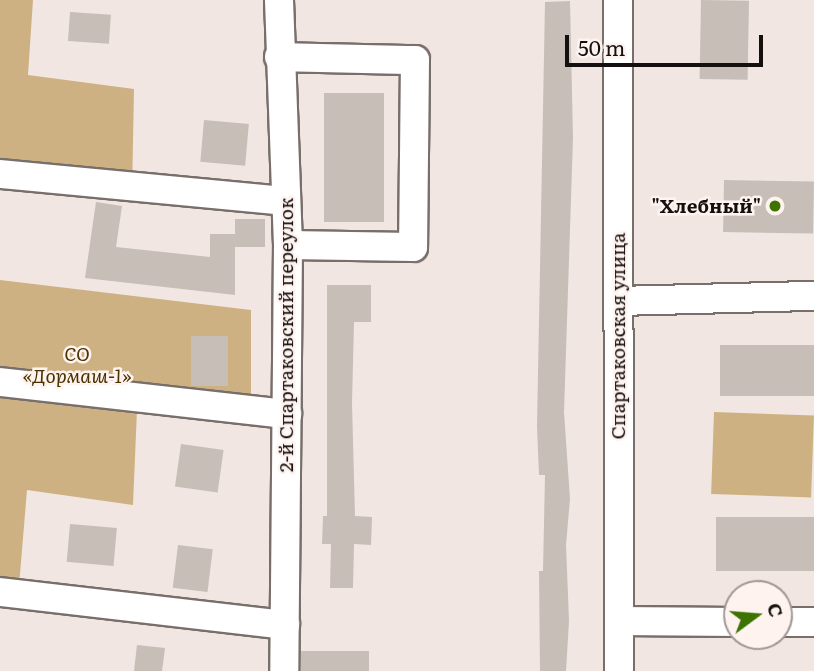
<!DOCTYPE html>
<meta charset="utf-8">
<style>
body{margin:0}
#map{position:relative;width:814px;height:671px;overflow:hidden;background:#f1e6e2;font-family:Literata,serif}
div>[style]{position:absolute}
.green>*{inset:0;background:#ceb183;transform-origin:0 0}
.building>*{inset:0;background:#c7beb8;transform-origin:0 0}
.roads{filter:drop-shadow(2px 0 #786f6b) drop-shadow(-2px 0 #786f6b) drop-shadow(0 2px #786f6b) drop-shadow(0 -2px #786f6b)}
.minor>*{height:28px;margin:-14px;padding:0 14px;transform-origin:14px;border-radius:14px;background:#fff}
.dots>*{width:19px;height:19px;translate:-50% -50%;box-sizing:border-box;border:4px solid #fef3ef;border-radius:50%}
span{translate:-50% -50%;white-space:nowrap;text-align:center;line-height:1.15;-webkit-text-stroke:5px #fef3ef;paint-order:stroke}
.poi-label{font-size:19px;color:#14100f;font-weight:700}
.right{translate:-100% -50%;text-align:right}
.street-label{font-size:19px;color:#14100f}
.park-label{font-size:19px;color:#4a3200;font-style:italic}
.north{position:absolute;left:723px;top:580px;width:70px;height:70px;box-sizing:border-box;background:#fef3ef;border:2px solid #a09895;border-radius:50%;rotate:74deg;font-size:19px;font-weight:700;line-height:28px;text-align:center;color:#14100f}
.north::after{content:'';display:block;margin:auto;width:24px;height:32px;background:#3d7300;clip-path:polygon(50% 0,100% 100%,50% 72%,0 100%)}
.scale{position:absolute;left:565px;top:35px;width:198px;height:32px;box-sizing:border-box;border:4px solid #14100f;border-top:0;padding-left:9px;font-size:21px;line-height:24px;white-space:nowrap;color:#14100f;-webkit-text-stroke:5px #fef3ef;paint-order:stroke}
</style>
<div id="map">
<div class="green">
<i style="clip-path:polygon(0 0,33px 0,28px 75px,134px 89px,132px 195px,0 179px)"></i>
<i style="clip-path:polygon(0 280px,251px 310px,251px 422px,137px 410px,133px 505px,27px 490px,19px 586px,0 584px)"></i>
<i style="left:714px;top:412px;width:100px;height:82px;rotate:2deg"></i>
</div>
<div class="building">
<i style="left:701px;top:0;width:48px;height:79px;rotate:1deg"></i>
<i style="clip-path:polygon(570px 1px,573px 138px,564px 412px,570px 499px,566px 545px,569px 621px,566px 671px,540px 671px,539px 571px,543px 571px,545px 475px,539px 475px,537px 427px,545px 2px)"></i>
<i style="left:70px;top:12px;width:41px;height:29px;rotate:4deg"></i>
<i style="left:324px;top:93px;width:60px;height:129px"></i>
<i style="left:204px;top:120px;width:45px;height:42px;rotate:5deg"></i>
<i style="left:724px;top:180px;width:90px;height:52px;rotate:1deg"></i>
<i style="clip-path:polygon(96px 202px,122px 206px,116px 247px,210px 257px,210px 234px,235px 234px,235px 295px,85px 278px)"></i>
<i style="left:235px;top:219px;width:30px;height:28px"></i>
<i style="clip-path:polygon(327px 285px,371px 285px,371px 322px,354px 322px,352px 403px,355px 516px,372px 517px,371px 545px,354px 544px,353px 588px,330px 588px,331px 544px,322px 544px,323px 516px,327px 516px)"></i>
<i style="left:191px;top:336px;width:37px;height:50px"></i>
<i style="left:720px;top:345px;width:94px;height:51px"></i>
<i style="left:181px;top:444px;width:43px;height:43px;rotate:8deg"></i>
<i style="left:716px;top:517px;width:98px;height:54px"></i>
<i style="left:70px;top:524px;width:47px;height:38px;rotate:5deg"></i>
<i style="left:178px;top:545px;width:35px;height:43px;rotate:7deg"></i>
<i style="clip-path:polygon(137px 645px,165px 648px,162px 671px,134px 671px)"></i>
<i style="left:369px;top:651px;width:20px;height:68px;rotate:90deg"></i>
</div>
<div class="roads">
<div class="minor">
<i style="left:279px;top:0;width:245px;rotate:87.9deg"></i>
<i style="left:288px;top:245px;width:426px;rotate:90.5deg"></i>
<i style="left:618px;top:0;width:671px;rotate:89.91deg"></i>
<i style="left:279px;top:57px;width:136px;rotate:1.3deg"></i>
<i style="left:415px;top:60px;width:187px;rotate:90.6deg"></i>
<i style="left:413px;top:247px;width:125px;rotate:-179.1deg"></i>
<i style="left:0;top:174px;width:287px;rotate:5.4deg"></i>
<i style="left:618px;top:301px;width:196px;rotate:-1.5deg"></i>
<i style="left:0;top:382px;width:289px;rotate:6.4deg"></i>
<i style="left:0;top:592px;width:287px;rotate:6.6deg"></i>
<i style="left:619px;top:621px;width:118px;rotate:0.5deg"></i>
<i style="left:779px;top:622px;width:35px"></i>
</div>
</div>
<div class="dots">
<i style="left:775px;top:206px;background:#3d7300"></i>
</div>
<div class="poi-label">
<span class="right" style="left:761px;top:206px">"Хлебный"</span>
</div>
<div class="street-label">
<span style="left:286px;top:335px;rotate:-90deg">2-й Спартаковский переулок</span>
<span style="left:618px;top:336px;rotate:-90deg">Спартаковская улица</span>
</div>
<div class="park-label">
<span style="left:77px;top:365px">СО<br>«Дормаш-1»</span>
</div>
<div class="north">С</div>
<div class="scale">50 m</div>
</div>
